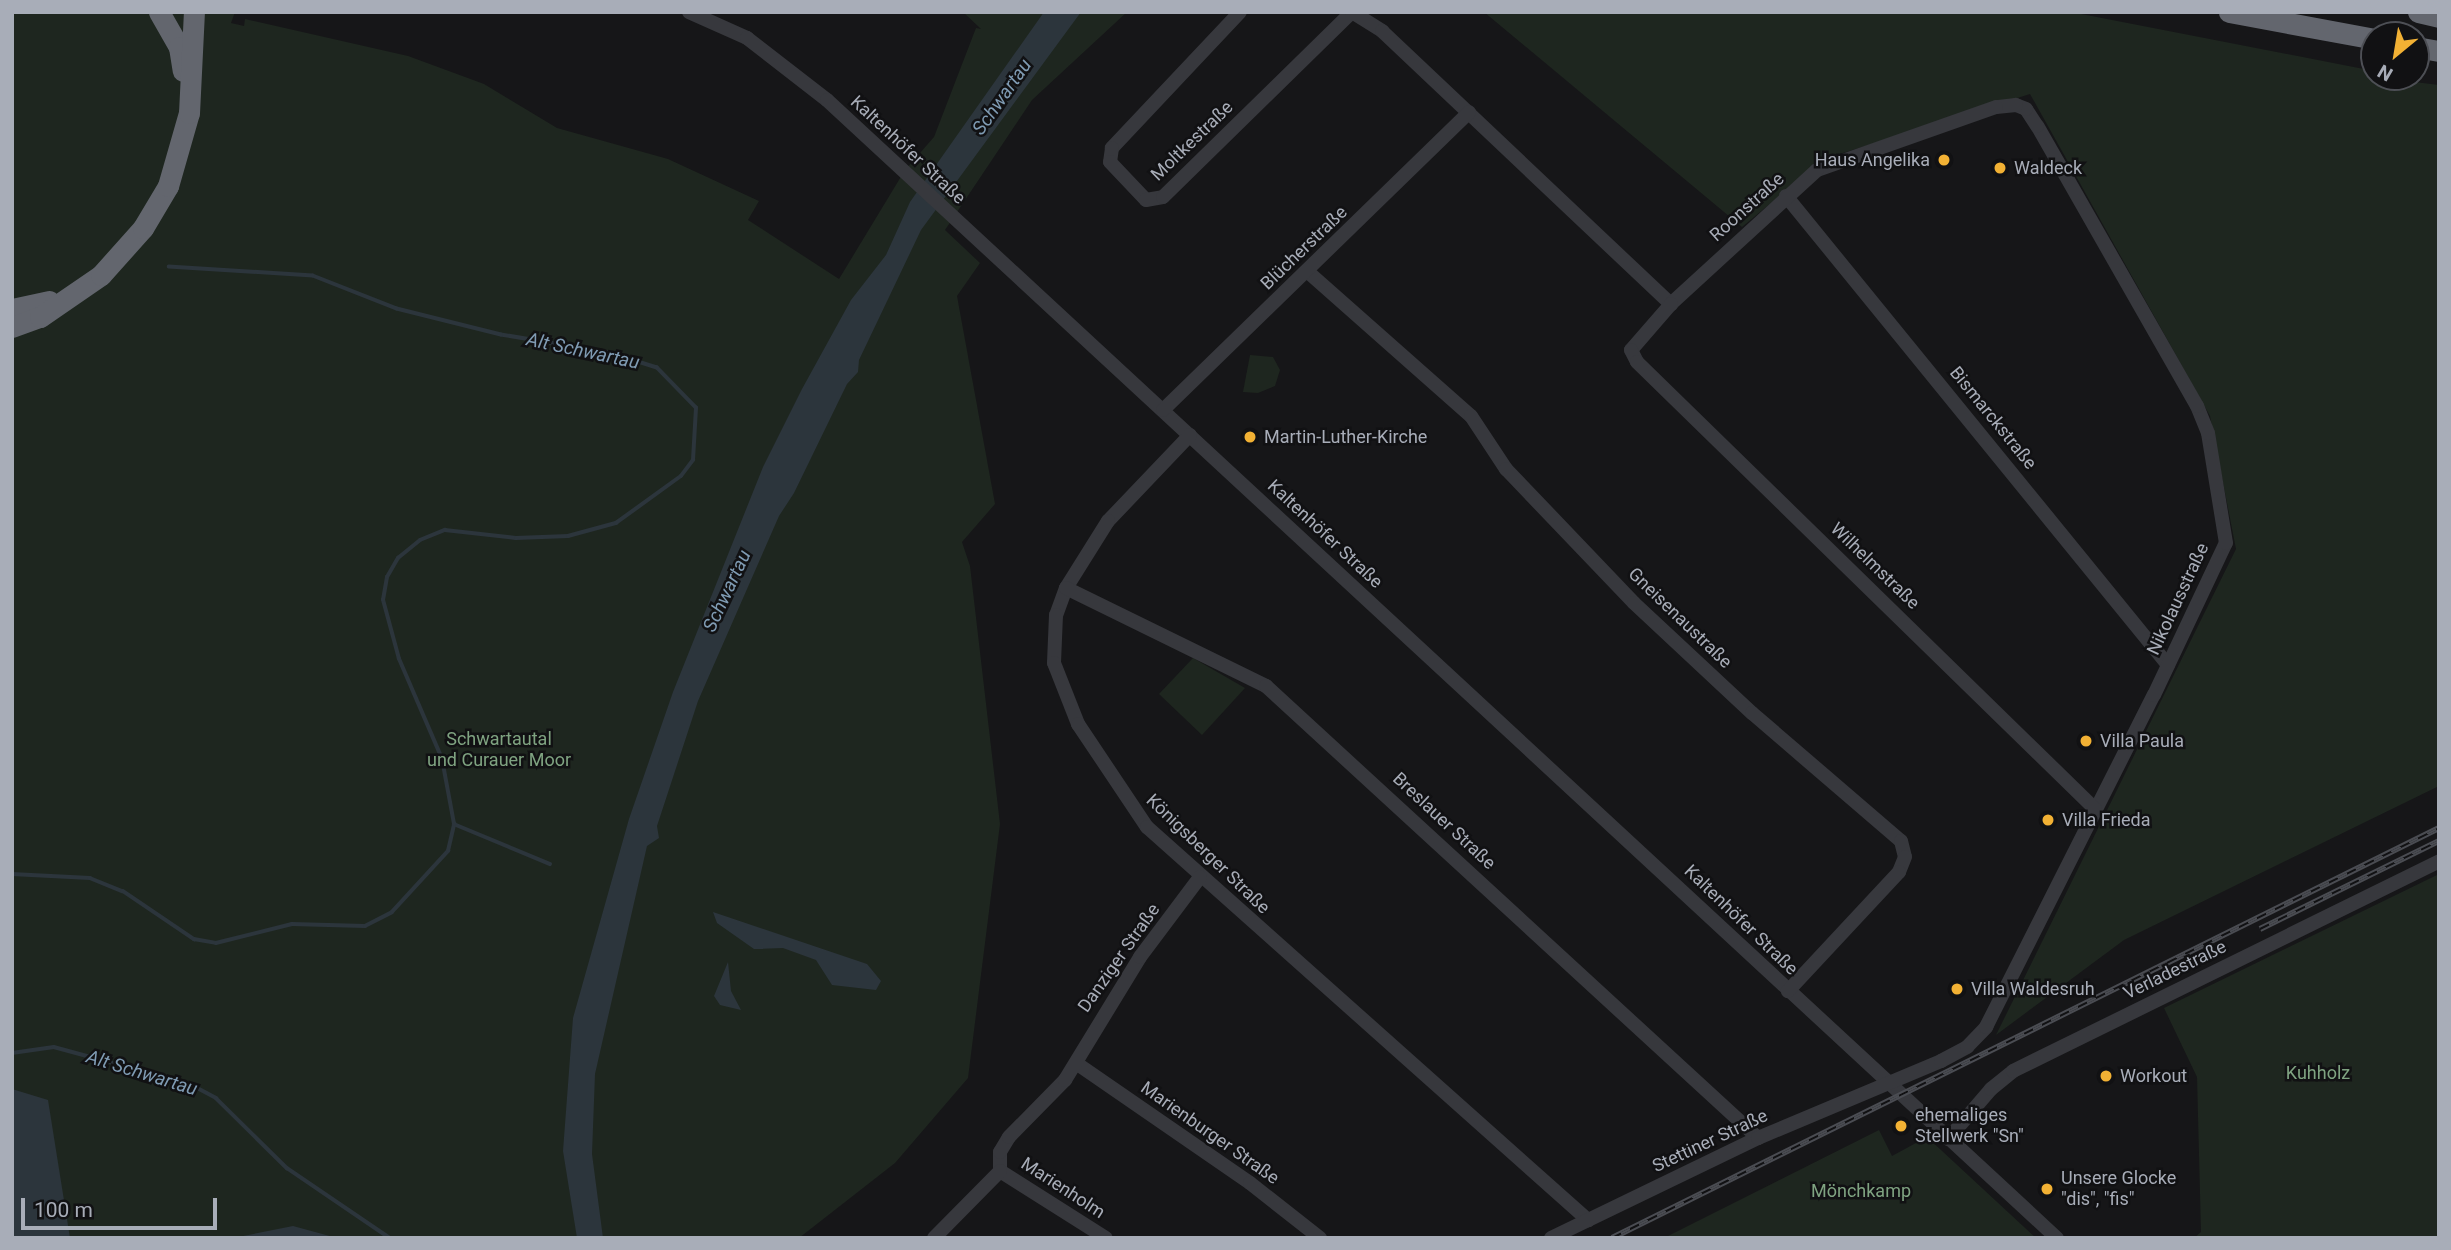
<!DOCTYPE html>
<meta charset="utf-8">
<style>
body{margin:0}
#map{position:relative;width:2451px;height:1250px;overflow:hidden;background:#161618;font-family:Roboto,sans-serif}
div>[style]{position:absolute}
.green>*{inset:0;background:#1e261f}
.water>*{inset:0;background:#2c353c}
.stream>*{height:3.5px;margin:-1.75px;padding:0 1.75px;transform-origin:1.75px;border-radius:1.75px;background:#2c353c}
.minor>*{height:14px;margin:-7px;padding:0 7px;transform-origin:7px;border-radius:7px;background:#37383d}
.highway>*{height:21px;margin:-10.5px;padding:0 10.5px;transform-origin:10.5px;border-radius:10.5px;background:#63666e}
.rail>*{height:6px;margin-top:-3px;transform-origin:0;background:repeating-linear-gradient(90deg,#111113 0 10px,#4a4c52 0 20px);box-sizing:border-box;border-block:2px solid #4a4c52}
.dots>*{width:19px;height:19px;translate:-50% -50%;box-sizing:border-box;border:4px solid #111113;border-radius:50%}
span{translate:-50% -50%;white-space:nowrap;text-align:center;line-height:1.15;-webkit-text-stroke:5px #111113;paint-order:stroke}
.street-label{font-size:18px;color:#a8adb8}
.poi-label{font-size:18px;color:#a8adb8}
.right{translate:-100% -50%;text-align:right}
.left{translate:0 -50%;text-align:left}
.park-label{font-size:18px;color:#7fa381}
.water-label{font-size:19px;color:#7f9bb3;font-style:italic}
.frame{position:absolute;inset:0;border:14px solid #a8adb8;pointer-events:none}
.north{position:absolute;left:2360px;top:21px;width:70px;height:70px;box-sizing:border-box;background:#111113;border:2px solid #4d4f55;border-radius:50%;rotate:210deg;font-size:19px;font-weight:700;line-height:28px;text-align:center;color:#a8adb8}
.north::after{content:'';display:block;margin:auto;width:24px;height:32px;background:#f2b134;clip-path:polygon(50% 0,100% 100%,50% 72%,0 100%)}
.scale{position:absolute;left:21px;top:1198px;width:196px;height:32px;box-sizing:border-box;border:4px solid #a8adb8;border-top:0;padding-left:9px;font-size:21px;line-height:24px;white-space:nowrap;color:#a8adb8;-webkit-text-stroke:5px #111113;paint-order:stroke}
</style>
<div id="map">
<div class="green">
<i style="clip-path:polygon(12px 12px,235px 12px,231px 23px,244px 26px,245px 19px,408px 56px,484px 84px,557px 128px,668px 159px,759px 201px,748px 220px,839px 279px,905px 170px,934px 137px,976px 28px,981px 29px,963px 12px,1127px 12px,1032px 100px,945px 230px,980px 263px,957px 296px,995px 504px,962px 542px,970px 566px,1000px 824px,968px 1078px,895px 1163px,799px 1238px,12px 1238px)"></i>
<i style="clip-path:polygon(1484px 12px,2071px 12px,2374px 71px,2374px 77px,2439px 85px,2439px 786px,2124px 940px,1996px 1035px,2236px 549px,2210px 416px,2030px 94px,1824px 159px,1742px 227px)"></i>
<i style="clip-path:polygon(1250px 355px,1273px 357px,1280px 370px,1275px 386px,1258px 393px,1243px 392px)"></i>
<i style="clip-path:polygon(1193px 658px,1245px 688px,1202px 735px,1159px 694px)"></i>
<i style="clip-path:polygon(2439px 874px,2439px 1238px,2194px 1238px,2201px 1232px,2197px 1077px,2164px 1008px)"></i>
<i style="clip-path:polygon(1879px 1130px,1892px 1156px,1927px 1137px,2036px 1238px,1664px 1238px)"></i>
</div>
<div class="water">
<i style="clip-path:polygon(1044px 12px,1081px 12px,921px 230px,859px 360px,858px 372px,847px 384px,794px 493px,779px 516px,698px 701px,657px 826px,659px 838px,647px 846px,595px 1074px,592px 1154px,603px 1238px,577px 1238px,563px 1151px,573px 1018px,629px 819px,673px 692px,763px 467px,802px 389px,851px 300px,886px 255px,910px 202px)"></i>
<i style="clip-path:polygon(713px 912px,867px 964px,881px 981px,876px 990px,832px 985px,816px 960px,783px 948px,754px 949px,717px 923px)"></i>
<i style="clip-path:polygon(728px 962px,731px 991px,741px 1010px,720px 1005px,714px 996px)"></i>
<i style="clip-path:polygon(12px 1089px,48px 1100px,70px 1238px,12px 1238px)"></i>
<i style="clip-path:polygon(293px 1226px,337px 1238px,233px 1238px)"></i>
</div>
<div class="stream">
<i style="left:454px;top:824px;width:104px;rotate:22.6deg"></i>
<i style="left:12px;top:874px;width:78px;rotate:2.9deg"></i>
<i style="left:90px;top:878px;width:35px;rotate:22deg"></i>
<i style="left:123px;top:891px;width:86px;rotate:34.1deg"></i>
<i style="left:194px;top:939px;width:22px;rotate:10deg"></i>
<i style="left:216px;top:943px;width:78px;rotate:-14deg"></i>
<i style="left:292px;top:924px;width:73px;rotate:1.6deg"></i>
<i style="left:365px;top:926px;width:30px;rotate:-27deg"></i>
<i style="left:392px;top:912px;width:83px;rotate:-47.4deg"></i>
<i style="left:448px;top:851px;width:28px;rotate:-77deg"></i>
<i style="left:454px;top:824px;width:66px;rotate:-100.5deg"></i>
<i style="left:442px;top:759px;width:109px;rotate:-113.3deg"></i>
<i style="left:399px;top:659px;width:61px;rotate:-105.2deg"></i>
<i style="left:383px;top:600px;width:23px;rotate:-80deg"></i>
<i style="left:387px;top:577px;width:22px;rotate:-60deg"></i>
<i style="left:398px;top:558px;width:28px;rotate:-39deg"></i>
<i style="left:420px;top:540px;width:27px;rotate:-22deg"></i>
<i style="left:445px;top:530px;width:71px;rotate:6.4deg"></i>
<i style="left:516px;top:538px;width:52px;rotate:-2.2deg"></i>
<i style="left:568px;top:536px;width:50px;rotate:-15.2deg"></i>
<i style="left:616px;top:523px;width:80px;rotate:-35.9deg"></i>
<i style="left:681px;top:476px;width:20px;rotate:-53deg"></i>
<i style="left:693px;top:460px;width:52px;rotate:-86.7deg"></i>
<i style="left:696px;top:408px;width:56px;rotate:-134.3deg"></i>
<i style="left:657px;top:368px;width:50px;rotate:-162.6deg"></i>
<i style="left:609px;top:353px;width:109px;rotate:-170.5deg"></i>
<i style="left:501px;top:335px;width:107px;rotate:-166deg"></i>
<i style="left:397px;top:309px;width:90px;rotate:-158.6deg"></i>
<i style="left:313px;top:276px;width:144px;rotate:-176.4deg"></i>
<i style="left:12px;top:1053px;width:42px;rotate:-8.1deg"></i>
<i style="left:54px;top:1047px;width:141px;rotate:15.2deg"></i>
<i style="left:190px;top:1084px;width:30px;rotate:28deg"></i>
<i style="left:216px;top:1098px;width:100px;rotate:44.6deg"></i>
<i style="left:287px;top:1168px;width:125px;rotate:34.2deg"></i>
</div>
<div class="minor">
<i style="left:689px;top:12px;width:64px;rotate:24.1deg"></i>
<i style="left:747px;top:38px;width:101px;rotate:37.8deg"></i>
<i style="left:827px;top:100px;width:1676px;rotate:42.78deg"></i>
<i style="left:1240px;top:12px;width:187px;rotate:133.3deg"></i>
<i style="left:1112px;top:148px;width:14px;rotate:98deg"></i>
<i style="left:1110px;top:162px;width:52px;rotate:46.5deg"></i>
<i style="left:1146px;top:200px;width:17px;rotate:-10deg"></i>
<i style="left:1163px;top:197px;width:264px;rotate:-44.4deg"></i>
<i style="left:1352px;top:12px;width:36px;rotate:32deg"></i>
<i style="left:1382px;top:31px;width:398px;rotate:43.4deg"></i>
<i style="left:1786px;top:196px;width:605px;rotate:50.84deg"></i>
<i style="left:1308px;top:272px;width:217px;rotate:41.5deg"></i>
<i style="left:1471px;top:416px;width:64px;rotate:56.6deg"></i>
<i style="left:1506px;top:469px;width:185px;rotate:46.3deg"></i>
<i style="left:1634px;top:603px;width:161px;rotate:43deg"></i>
<i style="left:1752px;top:713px;width:196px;rotate:40.7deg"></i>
<i style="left:1901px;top:841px;width:16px;rotate:76deg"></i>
<i style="left:1905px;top:857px;width:16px;rotate:112deg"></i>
<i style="left:1899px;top:872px;width:163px;rotate:133deg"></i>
<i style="left:1163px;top:410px;width:427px;rotate:-44.2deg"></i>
<i style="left:1190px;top:435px;width:119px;rotate:133.6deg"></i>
<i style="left:1108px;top:521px;width:79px;rotate:122.1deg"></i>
<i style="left:1066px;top:588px;width:29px;rotate:110deg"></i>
<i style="left:1056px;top:615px;width:48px;rotate:92.4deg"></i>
<i style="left:1054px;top:663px;width:66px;rotate:68.5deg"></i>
<i style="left:1078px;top:724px;width:124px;rotate:56.2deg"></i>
<i style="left:1147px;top:827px;width:591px;rotate:41.71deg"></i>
<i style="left:1066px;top:588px;width:223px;rotate:26.1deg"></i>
<i style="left:1266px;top:686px;width:668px;rotate:42.57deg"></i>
<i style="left:1076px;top:1063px;width:211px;rotate:34.6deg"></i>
<i style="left:1250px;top:1183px;width:89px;rotate:38.2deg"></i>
<i style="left:1948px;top:1139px;width:66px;rotate:-49.3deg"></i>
<i style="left:1991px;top:1089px;width:28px;rotate:-39deg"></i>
<i style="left:2013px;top:1071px;width:475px;rotate:-26.2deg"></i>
<i style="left:1000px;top:1171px;width:19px;rotate:-90deg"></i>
<i style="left:1000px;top:1152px;width:17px;rotate:-59deg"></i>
<i style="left:1009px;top:1137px;width:80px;rotate:-45.5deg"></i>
<i style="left:1065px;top:1080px;width:144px;rotate:-58.6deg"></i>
<i style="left:1140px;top:957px;width:100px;rotate:-53.1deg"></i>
<i style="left:1000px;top:1171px;width:125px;rotate:32.3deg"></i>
<i style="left:934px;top:1238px;width:94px;rotate:-45.4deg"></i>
<i style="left:1551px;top:1238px;width:230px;rotate:-25.8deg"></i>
<i style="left:1758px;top:1138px;width:199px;rotate:-22.8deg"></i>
<i style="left:1941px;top:1061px;width:30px;rotate:-28deg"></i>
<i style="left:1967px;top:1047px;width:28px;rotate:-46deg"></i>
<i style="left:1986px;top:1027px;width:372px;rotate:-63.2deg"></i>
<i style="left:2154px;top:695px;width:168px;rotate:-64.7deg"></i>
<i style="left:2226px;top:543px;width:111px;rotate:-99.3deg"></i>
<i style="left:2208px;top:433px;width:29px;rotate:-112deg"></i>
<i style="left:2197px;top:406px;width:322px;rotate:-119.7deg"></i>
<i style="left:2037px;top:126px;width:20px;rotate:-123deg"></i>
<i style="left:2026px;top:109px;width:11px;rotate:-158deg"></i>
<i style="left:2016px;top:105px;width:20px;rotate:174deg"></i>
<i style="left:1996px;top:107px;width:190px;rotate:160.6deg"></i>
<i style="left:1817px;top:170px;width:198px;rotate:137.5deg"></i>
<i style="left:1671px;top:304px;width:61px;rotate:131deg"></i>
<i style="left:1631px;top:350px;width:13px;rotate:63deg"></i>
<i style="left:1637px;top:362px;width:640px;rotate:44.3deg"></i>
</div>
<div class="highway">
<i style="left:159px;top:12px;width:40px;rotate:60.3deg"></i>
<i style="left:179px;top:47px;width:24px;rotate:81deg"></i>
<i style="left:2229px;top:12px;width:147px;rotate:10.5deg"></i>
<i style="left:2418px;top:12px;width:22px;rotate:13deg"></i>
<i style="left:2416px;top:47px;width:23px;rotate:10deg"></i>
<i style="left:12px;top:309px;width:38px;rotate:-12deg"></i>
<i style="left:12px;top:327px;width:30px;rotate:-20deg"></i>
<i style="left:40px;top:317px;width:74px;rotate:-34.5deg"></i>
<i style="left:101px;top:275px;width:63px;rotate:-48.2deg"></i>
<i style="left:143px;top:228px;width:49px;rotate:-59.2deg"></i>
<i style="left:168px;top:186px;width:76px;rotate:-74deg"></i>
<i style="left:189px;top:113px;width:101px;rotate:-87.2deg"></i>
</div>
<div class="rail">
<i style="left:2260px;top:929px;width:199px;rotate:-26.2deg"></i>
<i style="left:1612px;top:1238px;width:923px;rotate:-26.37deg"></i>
</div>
<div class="dots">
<i style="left:1944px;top:160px;background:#f2b134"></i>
<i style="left:2000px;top:168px;background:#f2b134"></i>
<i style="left:1250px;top:437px;background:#f2b134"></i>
<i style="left:2086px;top:741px;background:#f2b134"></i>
<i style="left:2048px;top:820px;background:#f2b134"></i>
<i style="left:1957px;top:989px;background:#f2b134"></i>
<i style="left:2106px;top:1076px;background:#f2b134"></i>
<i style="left:1901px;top:1126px;background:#f2b134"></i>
<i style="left:2047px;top:1189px;background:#f2b134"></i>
</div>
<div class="street-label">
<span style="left:1192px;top:141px;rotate:-44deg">Moltkestraße</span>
<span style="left:908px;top:150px;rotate:43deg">Kaltenhöfer Straße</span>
<span style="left:1747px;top:207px;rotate:-42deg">Roonstraße</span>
<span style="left:1304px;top:248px;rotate:-44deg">Blücherstraße</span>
<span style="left:1993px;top:418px;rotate:51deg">Bismarckstraße</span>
<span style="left:1325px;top:534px;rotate:43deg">Kaltenhöfer Straße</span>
<span style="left:1875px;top:566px;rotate:44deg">Wilhelmstraße</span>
<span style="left:2178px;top:599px;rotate:-65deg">Nikolausstraße</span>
<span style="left:1680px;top:618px;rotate:44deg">Gneisenaustraße</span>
<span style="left:1444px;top:821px;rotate:43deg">Breslauer Straße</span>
<span style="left:1208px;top:854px;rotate:44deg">Königsberger Straße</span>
<span style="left:1741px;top:920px;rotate:44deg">Kaltenhöfer Straße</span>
<span style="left:1119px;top:958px;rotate:-55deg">Danziger Straße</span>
<span style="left:2175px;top:970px;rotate:-26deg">Verladestraße</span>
<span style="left:1210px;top:1133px;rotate:35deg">Marienburger Straße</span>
<span style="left:1710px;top:1141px;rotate:-25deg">Stettiner Straße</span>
<span style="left:1063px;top:1188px;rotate:33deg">Marienholm</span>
</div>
<div class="poi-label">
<span class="right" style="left:1930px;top:160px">Haus Angelika</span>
<span class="left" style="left:2014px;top:168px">Waldeck</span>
<span class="left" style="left:1264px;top:437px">Martin-Luther-Kirche</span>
<span class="left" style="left:2100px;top:741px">Villa Paula</span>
<span class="left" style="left:2062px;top:820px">Villa Frieda</span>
<span class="left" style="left:1971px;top:989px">Villa Waldesruh</span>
<span class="left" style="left:2120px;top:1076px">Workout</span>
<span class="left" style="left:1915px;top:1126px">ehemaliges<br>Stellwerk "Sn"</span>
<span class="left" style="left:2061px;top:1189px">Unsere Glocke<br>"dis", "fis"</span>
</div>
<div class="park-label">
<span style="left:499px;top:750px">Schwartautal<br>und Curauer Moor</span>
<span style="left:2318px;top:1073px">Kuhholz</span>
<span style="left:1861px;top:1191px">Mönchkamp</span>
</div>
<div class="water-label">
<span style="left:1002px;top:97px;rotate:-55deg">Schwartau</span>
<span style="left:583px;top:351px;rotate:12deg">Alt Schwartau</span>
<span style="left:727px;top:591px;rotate:-65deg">Schwartau</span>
<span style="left:142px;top:1073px;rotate:17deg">Alt Schwartau</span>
</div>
<div class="frame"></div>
<div class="north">N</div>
<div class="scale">100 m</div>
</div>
